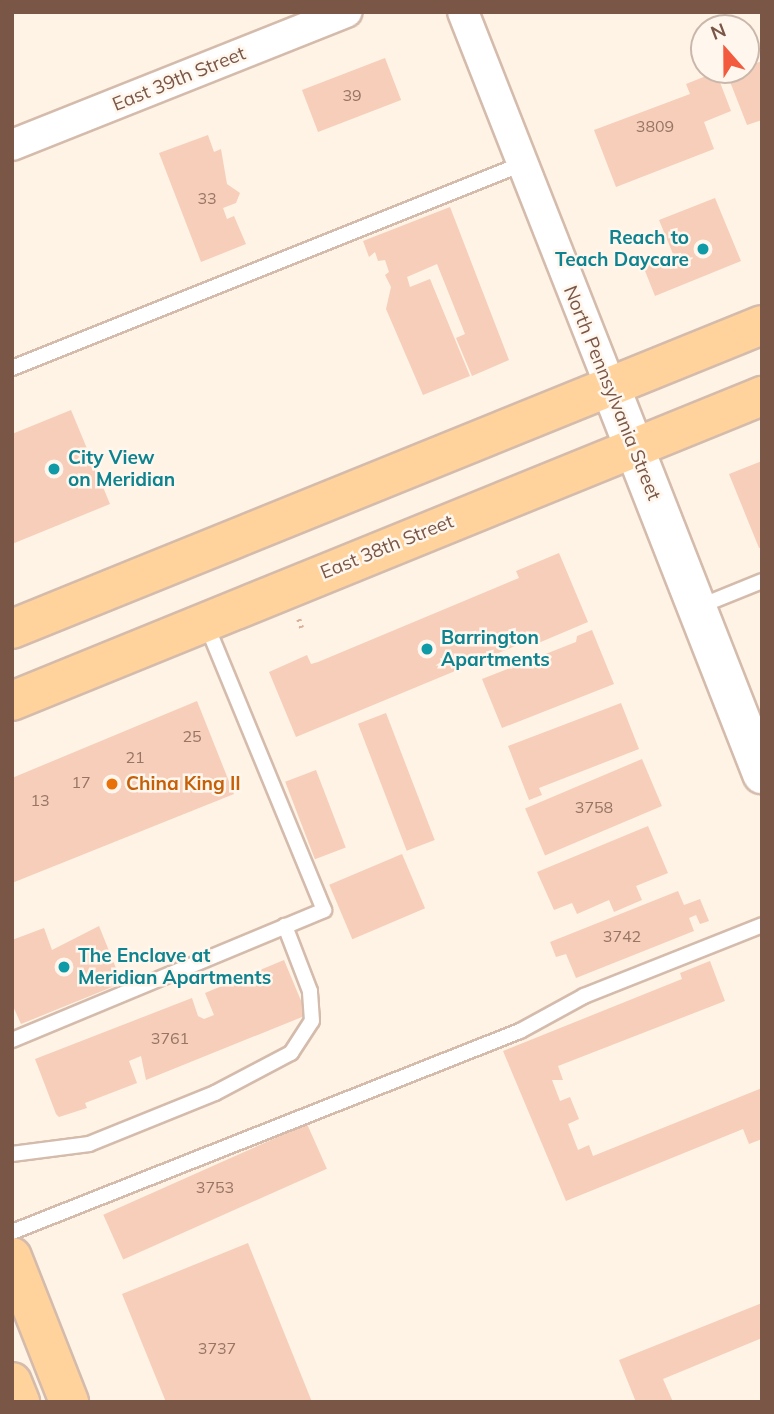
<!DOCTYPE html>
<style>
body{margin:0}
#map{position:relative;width:774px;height:1414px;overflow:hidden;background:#fef3e5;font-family:Mulish,sans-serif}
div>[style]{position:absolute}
.building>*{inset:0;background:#f6ceba;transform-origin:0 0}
.path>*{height:4.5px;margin-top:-2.25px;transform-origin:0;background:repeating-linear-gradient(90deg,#dcb19c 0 2px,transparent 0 7px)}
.roads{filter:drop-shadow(2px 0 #d4bbac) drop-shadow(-2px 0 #d4bbac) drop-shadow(0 2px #d4bbac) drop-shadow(0 -2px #d4bbac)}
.lane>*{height:14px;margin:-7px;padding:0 7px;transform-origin:7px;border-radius:7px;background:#fff}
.street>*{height:30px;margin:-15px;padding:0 15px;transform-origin:15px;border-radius:15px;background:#fff}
.secondary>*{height:38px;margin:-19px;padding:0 19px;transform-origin:19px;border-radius:19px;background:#fff}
.primary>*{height:38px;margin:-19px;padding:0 19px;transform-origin:19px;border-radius:19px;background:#ffd39b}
.dots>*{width:19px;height:19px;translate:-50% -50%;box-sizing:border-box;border:4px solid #fff7ed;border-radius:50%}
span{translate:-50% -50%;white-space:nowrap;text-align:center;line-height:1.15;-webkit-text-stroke:5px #fff7ed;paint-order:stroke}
.number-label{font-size:16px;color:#997464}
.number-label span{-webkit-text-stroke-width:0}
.street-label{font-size:19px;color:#7a5647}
.culture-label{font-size:19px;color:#0d838f;font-weight:700}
.right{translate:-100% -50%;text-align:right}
.left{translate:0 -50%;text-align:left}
.food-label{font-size:19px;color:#c56008;font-weight:700}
.frame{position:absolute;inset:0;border:14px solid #7a5647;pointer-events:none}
.north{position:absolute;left:690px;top:14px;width:70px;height:70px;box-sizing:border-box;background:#fff7ed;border:2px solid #cab7ab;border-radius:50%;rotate:339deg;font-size:19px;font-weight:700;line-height:28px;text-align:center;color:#7a5647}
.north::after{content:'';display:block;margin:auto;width:24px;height:32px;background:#f35b3f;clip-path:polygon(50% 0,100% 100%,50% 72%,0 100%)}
</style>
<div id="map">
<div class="building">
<i style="left:385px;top:58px;width:45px;height:89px;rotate:69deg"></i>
<i style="clip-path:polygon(762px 61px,762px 120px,747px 125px,727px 74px)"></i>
<i style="clip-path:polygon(716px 72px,731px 111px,704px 122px,714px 149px,616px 187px,594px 130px,690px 94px,686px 84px)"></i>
<i style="clip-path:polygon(208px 135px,214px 152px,221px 149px,227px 184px,240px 193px,236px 203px,223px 208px,227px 219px,234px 216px,246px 244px,201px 262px,159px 153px)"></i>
<i style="clip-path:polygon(715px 198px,741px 261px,655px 296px,643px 266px,673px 254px,659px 220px)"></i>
<i style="clip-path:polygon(450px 207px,509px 360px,472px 376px,456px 338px,465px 334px,437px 264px,407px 277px,410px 287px,430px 279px,470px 376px,423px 395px,386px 309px,391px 287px,385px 275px,389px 272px,385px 260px,378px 261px,375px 252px,369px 257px,363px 241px)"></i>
<i style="clip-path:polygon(71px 410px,110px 504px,12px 544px,12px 434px)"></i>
<i style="clip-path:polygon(762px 461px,762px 547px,759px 548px,729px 474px)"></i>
<i style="clip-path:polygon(559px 553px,588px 622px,536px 644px,530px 640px,296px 737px,269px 672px,307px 655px,311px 664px,318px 662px,519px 578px,516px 571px)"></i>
<i style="clip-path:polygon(592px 630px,614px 684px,502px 728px,482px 679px,576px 642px,577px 636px)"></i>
<i style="clip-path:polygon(197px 701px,234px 794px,12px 883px,12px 778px)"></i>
<i style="clip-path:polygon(621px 703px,639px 749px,539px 788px,542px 795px,529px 800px,508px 746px)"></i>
<i style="left:386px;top:713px;width:136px;height:30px;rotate:69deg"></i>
<i style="left:642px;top:759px;width:51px;height:127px;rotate:67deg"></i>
<i style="left:316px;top:770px;width:83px;height:33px;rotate:69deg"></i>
<i style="clip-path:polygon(648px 826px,668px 873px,636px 886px,642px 900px,614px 912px,609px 900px,577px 914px,572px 903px,554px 910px,537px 872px)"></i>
<i style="left:402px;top:854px;width:59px;height:79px;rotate:67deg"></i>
<i style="clip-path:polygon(678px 891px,684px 905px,700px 899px,709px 921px,700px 924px,696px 915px,689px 918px,694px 931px,576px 978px,566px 954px,556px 957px,550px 942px)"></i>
<i style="clip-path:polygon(99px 926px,122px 983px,21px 1024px,12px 1004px,12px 940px,44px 928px,52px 950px)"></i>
<i style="clip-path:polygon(284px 960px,307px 1015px,146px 1080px,141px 1056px,129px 1061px,137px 1083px,85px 1103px,87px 1108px,59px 1117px,56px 1114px,35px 1059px,192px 998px,198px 1016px,204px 1019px,214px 1015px,205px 993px)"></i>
<i style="clip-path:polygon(710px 961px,725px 1001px,558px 1066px,563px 1080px,552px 1080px,560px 1101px,570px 1097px,579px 1119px,568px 1124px,578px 1150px,589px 1145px,593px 1156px,762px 1088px,762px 1139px,749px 1144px,743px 1129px,566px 1201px,503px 1051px,682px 979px,680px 973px)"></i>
<i style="left:307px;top:1124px;width:49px;height:223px;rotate:66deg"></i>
<i style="clip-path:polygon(248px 1243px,312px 1402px,166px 1402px,122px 1294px)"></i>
<i style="clip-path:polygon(762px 1303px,762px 1338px,663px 1379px,673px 1402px,636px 1402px,619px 1360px)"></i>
</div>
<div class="path">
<i style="left:299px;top:619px;width:9px;rotate:72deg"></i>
</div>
<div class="roads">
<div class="lane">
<i style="left:12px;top:368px;width:549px;rotate:-21.8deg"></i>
<i style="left:698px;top:607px;width:69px;rotate:-22.1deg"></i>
<i style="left:12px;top:1040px;width:338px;rotate:-22.6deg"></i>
<i style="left:324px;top:910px;width:310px;rotate:-112.4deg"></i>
<i style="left:12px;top:1154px;width:78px;rotate:-7.4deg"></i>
<i style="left:89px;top:1144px;width:136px;rotate:-22deg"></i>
<i style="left:215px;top:1093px;width:86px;rotate:-27.8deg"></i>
<i style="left:291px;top:1053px;width:38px;rotate:-57deg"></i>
<i style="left:312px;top:1021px;width:30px;rotate:-94deg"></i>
<i style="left:310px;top:991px;width:70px;rotate:-111deg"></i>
<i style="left:12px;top:1232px;width:546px;rotate:-21.59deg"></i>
<i style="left:520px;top:1031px;width:73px;rotate:-28.7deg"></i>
<i style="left:584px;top:996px;width:192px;rotate:-21.7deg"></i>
</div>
<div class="street">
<i style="left:463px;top:12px;width:402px;rotate:68.5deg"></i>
<i style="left:12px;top:145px;width:360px;rotate:-21.7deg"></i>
</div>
<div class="secondary">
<i style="left:610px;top:386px;width:417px;rotate:68.6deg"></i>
</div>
<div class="primary">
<i style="left:12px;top:629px;width:809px;rotate:-22.06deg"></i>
<i style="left:12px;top:701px;width:810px;rotate:-22.13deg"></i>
<i style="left:12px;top:1257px;width:156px;rotate:68.5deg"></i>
<i style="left:12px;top:1382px;width:22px;rotate:68deg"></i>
</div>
</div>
<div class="dots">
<i style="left:703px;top:249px;background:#0f9aa8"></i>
<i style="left:54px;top:469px;background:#0f9aa8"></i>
<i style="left:427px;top:649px;background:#0f9aa8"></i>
<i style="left:112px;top:784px;background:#e8710a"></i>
<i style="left:64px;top:967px;background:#0f9aa8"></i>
</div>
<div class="number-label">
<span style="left:352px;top:95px">39</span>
<span style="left:655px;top:126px">3809</span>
<span style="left:207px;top:198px">33</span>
<span style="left:192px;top:736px">25</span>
<span style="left:135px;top:757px">21</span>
<span style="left:81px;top:782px">17</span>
<span style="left:40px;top:800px">13</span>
<span style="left:594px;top:807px">3758</span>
<span style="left:622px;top:936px">3742</span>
<span style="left:170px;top:1038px">3761</span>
<span style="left:215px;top:1187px">3753</span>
<span style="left:217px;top:1348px">3737</span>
</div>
<div class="street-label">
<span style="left:179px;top:79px;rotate:-22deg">East 39th Street</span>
<span style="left:612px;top:393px;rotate:68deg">North Pennsylvania Street</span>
<span style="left:387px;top:547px;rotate:-22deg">East 38th Street</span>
</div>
<div class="culture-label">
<span class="right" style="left:689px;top:249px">Reach to<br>Teach Daycare</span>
<span class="left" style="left:68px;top:469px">City View<br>on Meridian</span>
<span class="left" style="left:441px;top:649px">Barrington<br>Apartments</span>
<span class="left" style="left:78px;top:967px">The Enclave at<br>Meridian Apartments</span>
</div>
<div class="food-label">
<span class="left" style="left:126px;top:784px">China King II</span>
</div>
<div class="frame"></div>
<div class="north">N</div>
</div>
